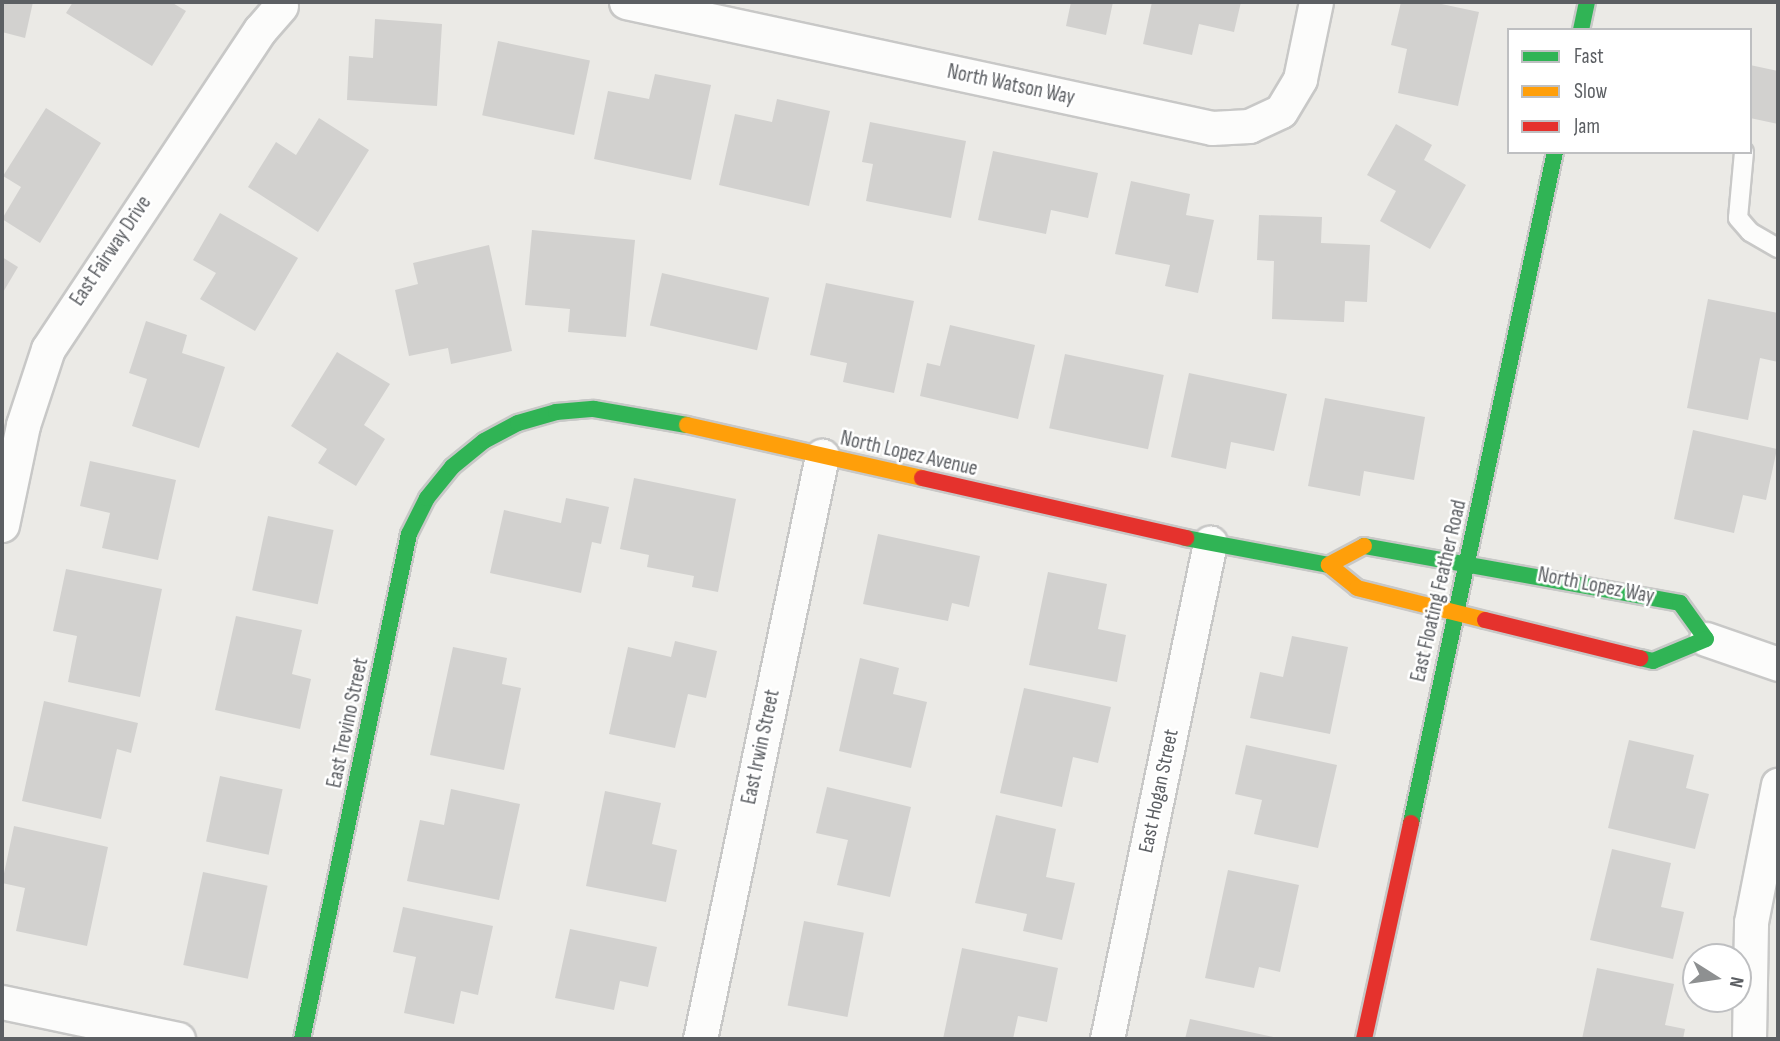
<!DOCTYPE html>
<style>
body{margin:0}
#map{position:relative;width:1780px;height:1041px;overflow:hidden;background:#ebeae6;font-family:"Sofia Sans Condensed",sans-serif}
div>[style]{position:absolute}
.building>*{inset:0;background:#d2d1cf;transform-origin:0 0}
.roads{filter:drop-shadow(2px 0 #c8c8c7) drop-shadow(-2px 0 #c8c8c7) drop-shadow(0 2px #c8c8c7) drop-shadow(0 -2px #c8c8c7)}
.lane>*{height:18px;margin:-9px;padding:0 9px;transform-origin:9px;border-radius:9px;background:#fcfcfb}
.street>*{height:33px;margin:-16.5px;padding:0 16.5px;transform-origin:16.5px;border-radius:16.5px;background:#fcfcfb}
.fast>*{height:16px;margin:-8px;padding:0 8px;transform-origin:8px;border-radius:8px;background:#30b455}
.slow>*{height:16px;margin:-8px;padding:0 8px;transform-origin:8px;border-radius:8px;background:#ff9f0a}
.jam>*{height:16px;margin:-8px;padding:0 8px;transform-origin:8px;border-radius:8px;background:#e5322d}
span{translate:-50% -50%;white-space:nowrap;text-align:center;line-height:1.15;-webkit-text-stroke:5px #fff;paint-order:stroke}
.street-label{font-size:21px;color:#5c5f63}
.frame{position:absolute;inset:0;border:4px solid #5c5f63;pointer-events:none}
.legend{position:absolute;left:1507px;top:28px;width:245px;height:126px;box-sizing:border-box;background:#fff;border:2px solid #bebfc1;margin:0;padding:9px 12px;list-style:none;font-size:21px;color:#5c5f63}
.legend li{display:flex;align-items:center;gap:14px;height:35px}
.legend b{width:35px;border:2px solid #bebfc1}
.north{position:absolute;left:1682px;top:943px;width:70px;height:70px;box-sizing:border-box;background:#fff;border:2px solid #bebfc1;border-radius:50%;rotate:102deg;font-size:19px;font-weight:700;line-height:28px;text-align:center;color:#5c5f63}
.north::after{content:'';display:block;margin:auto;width:24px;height:32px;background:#8e9091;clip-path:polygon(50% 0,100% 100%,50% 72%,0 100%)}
</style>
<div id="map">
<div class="building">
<i style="clip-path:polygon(2px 2px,33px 2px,25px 38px,2px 32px)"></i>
<i style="clip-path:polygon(73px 2px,171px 2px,186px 11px,152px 66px,66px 13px)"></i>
<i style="clip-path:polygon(1071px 2px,1113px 2px,1106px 35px,1066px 26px)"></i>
<i style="clip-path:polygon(1152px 2px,1241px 2px,1234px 32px,1199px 24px,1192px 55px,1143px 44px)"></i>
<i style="clip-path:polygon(1401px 2px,1432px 2px,1479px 12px,1458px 106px,1398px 93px,1407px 49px,1391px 45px)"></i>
<i style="clip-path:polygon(375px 19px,442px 24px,437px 106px,347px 100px,349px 56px,373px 58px)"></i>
<i style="left:498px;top:41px;width:94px;height:76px;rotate:12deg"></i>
<i style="clip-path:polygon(1750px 65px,1778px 71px,1778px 124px,1750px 118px)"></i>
<i style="clip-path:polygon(655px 74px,711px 85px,691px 180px,594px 159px,608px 91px,649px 99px)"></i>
<i style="clip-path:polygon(777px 99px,830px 111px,809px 206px,719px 185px,735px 114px,772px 122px)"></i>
<i style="clip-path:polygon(46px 108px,101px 143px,40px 243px,2px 219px,21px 187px,3px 176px)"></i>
<i style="clip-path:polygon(319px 118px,369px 150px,318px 232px,248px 187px,276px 142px,296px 155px)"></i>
<i style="clip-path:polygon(870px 122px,966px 141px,951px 218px,866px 201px,873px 164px,862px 162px)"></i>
<i style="clip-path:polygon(1396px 124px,1432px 145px,1424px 160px,1466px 185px,1430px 249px,1380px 221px,1396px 191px,1367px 175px)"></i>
<i style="clip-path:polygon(993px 151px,1098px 173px,1088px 218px,1051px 210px,1046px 234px,978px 220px)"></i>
<i style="clip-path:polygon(1131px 181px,1190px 194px,1186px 215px,1214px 220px,1198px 293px,1165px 286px,1170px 265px,1115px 254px)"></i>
<i style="clip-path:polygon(220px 213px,298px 258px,255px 331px,200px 299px,216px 273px,193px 260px)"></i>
<i style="clip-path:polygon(1259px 215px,1322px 217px,1321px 243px,1370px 245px,1367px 302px,1345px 301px,1344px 322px,1272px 319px,1274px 261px,1257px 260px)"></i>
<i style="clip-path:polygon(532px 230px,635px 240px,626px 337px,568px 332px,570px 309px,525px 305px)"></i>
<i style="clip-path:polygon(489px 245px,512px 351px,451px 364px,448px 348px,409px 356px,395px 290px,418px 284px,413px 263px)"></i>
<i style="clip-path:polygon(2px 257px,18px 267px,2px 294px)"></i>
<i style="left:662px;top:273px;width:110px;height:54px;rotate:13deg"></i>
<i style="clip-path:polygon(826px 283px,914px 301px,894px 393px,843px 382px,847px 363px,810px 355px)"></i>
<i style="clip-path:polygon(1708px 299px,1778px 313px,1778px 362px,1760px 358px,1748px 420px,1687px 408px)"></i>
<i style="clip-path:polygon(146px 321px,187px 335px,182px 353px,225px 367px,199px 448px,132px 426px,147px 379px,129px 373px)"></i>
<i style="clip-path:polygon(950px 325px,1035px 345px,1018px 419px,920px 396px,927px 363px,940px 366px)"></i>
<i style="clip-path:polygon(337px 352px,390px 384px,364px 425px,385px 439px,356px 486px,318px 463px,327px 449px,291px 426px)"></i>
<i style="left:1065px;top:354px;width:101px;height:76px;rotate:12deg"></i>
<i style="clip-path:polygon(1189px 373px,1287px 394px,1274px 451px,1231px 442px,1226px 469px,1171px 457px)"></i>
<i style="clip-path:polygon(1325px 398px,1425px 417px,1414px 480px,1364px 471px,1360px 496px,1308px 486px)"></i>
<i style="clip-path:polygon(1693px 430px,1777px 449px,1766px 500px,1743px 495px,1734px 533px,1674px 519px)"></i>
<i style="clip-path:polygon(90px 461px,176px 480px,158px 560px,102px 548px,110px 513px,80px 506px)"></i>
<i style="clip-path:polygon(634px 478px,736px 499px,718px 592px,692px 587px,694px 576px,647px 567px,649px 555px,620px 549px)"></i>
<i style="clip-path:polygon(566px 498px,609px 507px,601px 544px,592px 542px,581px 593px,490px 573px,504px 510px,561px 523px)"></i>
<i style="left:268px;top:516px;width:67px;height:76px;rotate:12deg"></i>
<i style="clip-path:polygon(878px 534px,980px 556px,969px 607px,952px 603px,948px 621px,863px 604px)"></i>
<i style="clip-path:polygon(66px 569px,162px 589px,140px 697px,68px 682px,77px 636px,53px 631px)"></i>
<i style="clip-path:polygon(1048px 572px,1107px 584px,1098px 629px,1126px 635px,1117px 682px,1029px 665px)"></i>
<i style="clip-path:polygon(236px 616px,302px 630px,292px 674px,311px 679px,300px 729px,215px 710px)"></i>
<i style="clip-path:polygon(1292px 636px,1348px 647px,1330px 734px,1250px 718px,1260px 672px,1283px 677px)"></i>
<i style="clip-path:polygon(675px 641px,717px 651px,706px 698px,688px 694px,675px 748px,609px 734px,628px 647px,671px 657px)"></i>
<i style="clip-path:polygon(453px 647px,507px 658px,502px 684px,521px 688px,504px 770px,430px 755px)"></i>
<i style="clip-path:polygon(860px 658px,899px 668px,893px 694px,927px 702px,911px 768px,839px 751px)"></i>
<i style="clip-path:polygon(1024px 688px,1111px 707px,1098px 763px,1073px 757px,1062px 807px,1000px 793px)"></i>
<i style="clip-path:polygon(44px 701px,138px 723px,131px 753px,117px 749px,101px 819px,22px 801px)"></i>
<i style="clip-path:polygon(1629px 740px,1694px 755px,1686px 788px,1709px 794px,1695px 849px,1608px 828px)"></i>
<i style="clip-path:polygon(1246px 745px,1337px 765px,1318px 848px,1254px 834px,1262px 800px,1235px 794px)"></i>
<i style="left:220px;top:776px;width:64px;height:67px;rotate:12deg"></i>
<i style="clip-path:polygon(827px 787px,911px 807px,890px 897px,837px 885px,848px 840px,816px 833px)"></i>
<i style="clip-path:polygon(451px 789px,520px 804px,499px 900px,407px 881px,420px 820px,444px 825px)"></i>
<i style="clip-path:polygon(605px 791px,661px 803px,652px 844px,677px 850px,666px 902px,586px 886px)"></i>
<i style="clip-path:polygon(996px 815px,1056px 829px,1046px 877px,1075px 883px,1062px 940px,1023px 931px,1027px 914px,975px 903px)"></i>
<i style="clip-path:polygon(14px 826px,108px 847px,87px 946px,16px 931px,25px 888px,2px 883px)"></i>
<i style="clip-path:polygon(1612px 849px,1671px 863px,1661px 907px,1684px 912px,1673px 959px,1590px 940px)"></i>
<i style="clip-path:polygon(1228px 870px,1299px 885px,1280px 972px,1259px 967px,1254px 988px,1205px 978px)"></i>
<i style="left:203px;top:872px;width:66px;height:95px;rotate:12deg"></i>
<i style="clip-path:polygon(403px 907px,493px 926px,478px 995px,461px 991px,454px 1024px,404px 1013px,416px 957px,393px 952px)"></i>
<i style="left:804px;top:921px;width:61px;height:86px;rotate:11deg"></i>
<i style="clip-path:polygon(570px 929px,657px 947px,648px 987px,620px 981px,614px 1010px,555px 998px)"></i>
<i style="clip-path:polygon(962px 948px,1058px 968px,1047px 1022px,1018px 1016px,1013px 1039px,943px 1039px)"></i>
<i style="clip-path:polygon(1597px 968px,1674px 984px,1665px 1025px,1685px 1029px,1683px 1039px,1582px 1039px)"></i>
<i style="clip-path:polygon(1190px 1019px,1278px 1038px,1278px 1039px,1185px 1039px)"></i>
</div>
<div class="roads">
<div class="lane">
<i style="left:1744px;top:152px;width:66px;rotate:95.2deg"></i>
<i style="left:1738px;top:218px;width:18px;rotate:49deg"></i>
<i style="left:1750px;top:232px;width:32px;rotate:30deg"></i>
</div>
<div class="street">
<i style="left:626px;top:2px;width:599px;rotate:12.13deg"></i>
<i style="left:1212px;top:128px;width:37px;rotate:-3deg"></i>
<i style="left:1249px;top:126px;width:35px;rotate:-25deg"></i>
<i style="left:1281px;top:111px;width:37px;rotate:-59deg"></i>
<i style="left:1300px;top:79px;width:79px;rotate:-78.3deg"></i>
<i style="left:2px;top:525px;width:102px;rotate:-78.1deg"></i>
<i style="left:23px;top:425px;width:80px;rotate:-71.8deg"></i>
<i style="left:48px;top:349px;width:383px;rotate:-56.4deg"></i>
<i style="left:260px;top:30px;width:32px;rotate:-49deg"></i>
<i style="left:1706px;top:639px;width:76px;rotate:19.1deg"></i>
<i style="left:2px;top:1002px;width:180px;rotate:11.9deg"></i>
<i style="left:700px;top:1039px;width:596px;rotate:-78.18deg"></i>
<i style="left:1107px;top:1039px;width:507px;rotate:-78.27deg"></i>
<i style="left:1749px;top:1039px;width:117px;rotate:-89deg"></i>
<i style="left:1751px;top:922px;width:140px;rotate:-78.9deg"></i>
</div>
<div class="fast">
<i style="left:1581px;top:30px;width:29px;rotate:-78deg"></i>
<i style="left:1186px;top:538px;width:146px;rotate:10.7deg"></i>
<i style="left:1364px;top:546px;width:321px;rotate:10.2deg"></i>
<i style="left:1680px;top:603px;width:44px;rotate:54.2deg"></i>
<i style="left:1706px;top:639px;width:57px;rotate:157.5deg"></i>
<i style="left:1653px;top:661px;width:13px;rotate:-167deg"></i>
<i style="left:1411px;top:823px;width:686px;rotate:-77.89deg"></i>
<i style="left:302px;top:1039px;width:516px;rotate:-78.04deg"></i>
<i style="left:409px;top:534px;width:40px;rotate:-63.4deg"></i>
<i style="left:427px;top:498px;width:40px;rotate:-51deg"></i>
<i style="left:452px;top:467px;width:41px;rotate:-39.1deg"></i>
<i style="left:484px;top:441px;width:38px;rotate:-28deg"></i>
<i style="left:518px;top:423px;width:40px;rotate:-16deg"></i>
<i style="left:556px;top:412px;width:38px;rotate:-5deg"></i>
<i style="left:594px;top:409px;width:94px;rotate:9.8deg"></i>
</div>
<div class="slow">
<i style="left:687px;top:425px;width:241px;rotate:12.7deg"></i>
<i style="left:1364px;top:546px;width:40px;rotate:152deg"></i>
<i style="left:1329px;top:565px;width:36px;rotate:39deg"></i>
<i style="left:1357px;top:588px;width:132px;rotate:14deg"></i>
</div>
<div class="jam">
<i style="left:922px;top:478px;width:271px;rotate:12.8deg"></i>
<i style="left:1485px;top:620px;width:160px;rotate:13.8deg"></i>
<i style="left:1364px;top:1039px;width:221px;rotate:-77.7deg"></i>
</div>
</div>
<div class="street-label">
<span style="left:1011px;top:85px;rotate:12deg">North Watson Way</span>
<span style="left:111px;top:251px;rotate:-56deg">East Fairway Drive</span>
<span style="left:909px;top:454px;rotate:13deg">North Lopez Avenue</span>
<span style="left:1596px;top:586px;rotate:11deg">North Lopez Way</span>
<span style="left:1439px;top:591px;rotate:-77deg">East Floating Feather Road</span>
<span style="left:348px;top:723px;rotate:-78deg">East Trevino Street</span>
<span style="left:761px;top:747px;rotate:-78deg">East Irwin Street</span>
<span style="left:1159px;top:791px;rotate:-78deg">East Hogan Street</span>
</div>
<div class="frame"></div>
<ul class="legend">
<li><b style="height:9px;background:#30b455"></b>Fast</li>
<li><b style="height:9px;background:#ff9f0a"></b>Slow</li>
<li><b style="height:9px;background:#e5322d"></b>Jam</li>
</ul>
<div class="north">N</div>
</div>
